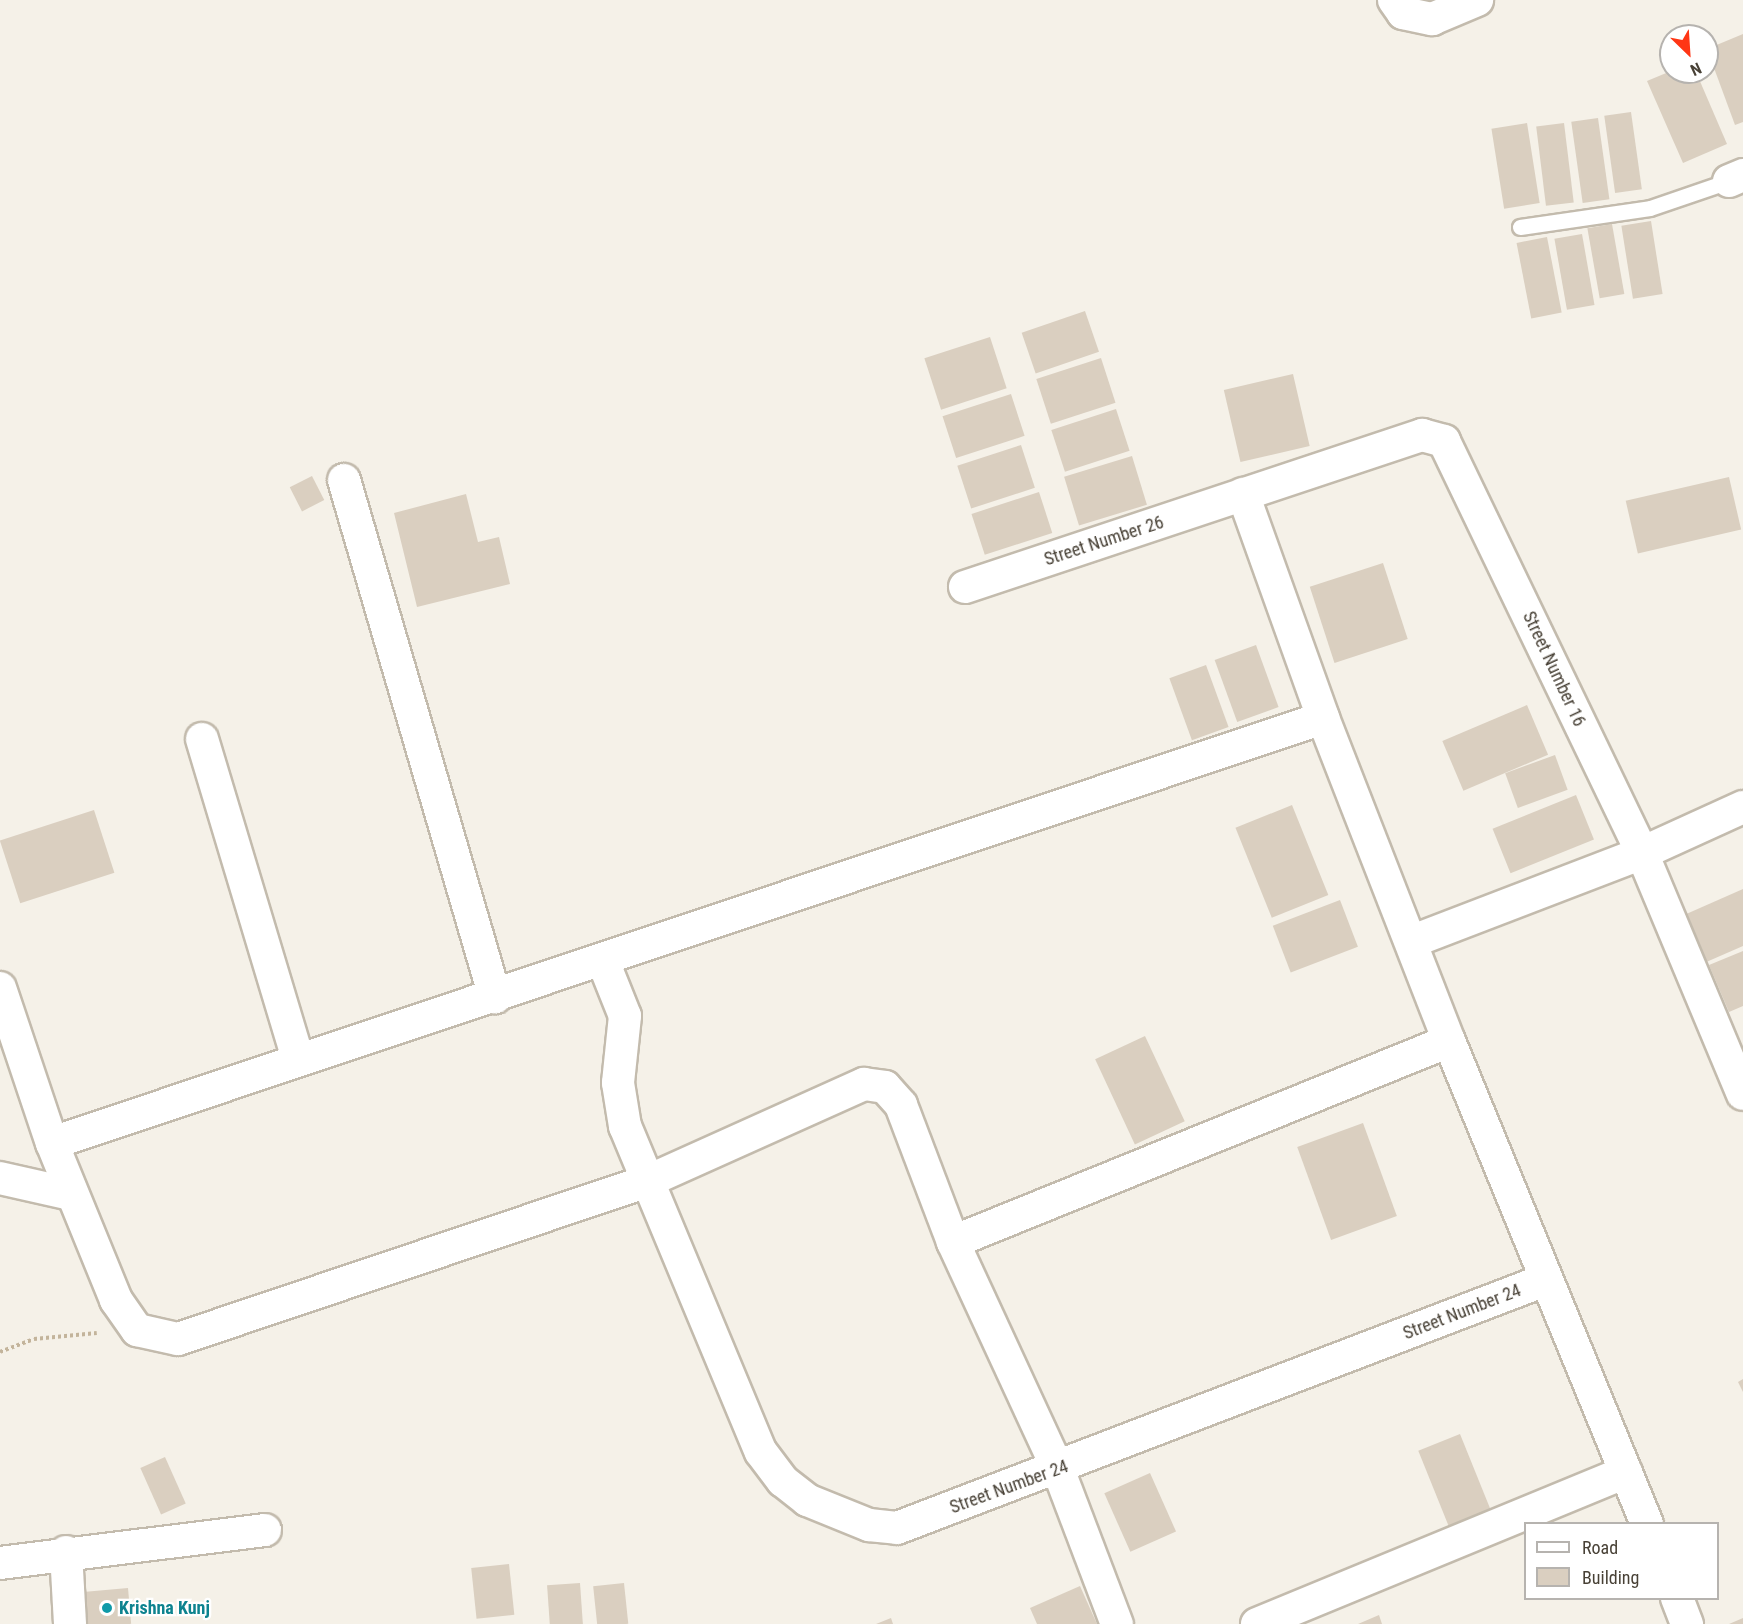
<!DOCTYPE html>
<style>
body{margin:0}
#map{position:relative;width:1743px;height:1624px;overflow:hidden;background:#f5f1e8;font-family:"Roboto Condensed",sans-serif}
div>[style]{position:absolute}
.building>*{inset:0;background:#dacfc0;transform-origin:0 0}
.path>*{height:4px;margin-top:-2px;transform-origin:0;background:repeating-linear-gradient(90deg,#c3b49b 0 3px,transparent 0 6px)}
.roads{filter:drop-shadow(2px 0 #c3bbad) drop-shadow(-2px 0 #c3bbad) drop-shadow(0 2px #c3bbad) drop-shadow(0 -2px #c3bbad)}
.lane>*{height:15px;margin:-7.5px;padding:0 7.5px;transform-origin:7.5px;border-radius:7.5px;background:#fff}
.street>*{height:32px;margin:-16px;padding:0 16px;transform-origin:16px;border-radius:16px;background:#fff}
.dots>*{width:16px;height:16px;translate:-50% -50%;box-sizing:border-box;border:3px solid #fff;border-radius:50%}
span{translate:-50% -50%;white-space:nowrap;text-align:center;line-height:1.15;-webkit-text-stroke:4.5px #fff;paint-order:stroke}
.street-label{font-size:18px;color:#484136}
.culture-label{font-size:18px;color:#0d838f;font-weight:700}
.left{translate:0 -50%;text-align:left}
.legend{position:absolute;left:1524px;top:1522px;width:195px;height:78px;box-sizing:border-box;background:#fff;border:2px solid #b6b3af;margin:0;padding:8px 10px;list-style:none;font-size:18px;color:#484136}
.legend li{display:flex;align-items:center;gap:12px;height:30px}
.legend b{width:30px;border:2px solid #b6b3af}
.north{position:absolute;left:1659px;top:24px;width:60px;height:60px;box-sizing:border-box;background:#fff;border:2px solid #b6b3af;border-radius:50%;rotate:155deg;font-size:16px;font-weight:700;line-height:24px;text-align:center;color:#484136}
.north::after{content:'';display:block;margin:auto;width:21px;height:27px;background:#ff3615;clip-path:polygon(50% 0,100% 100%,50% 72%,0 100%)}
</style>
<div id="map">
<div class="building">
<i style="clip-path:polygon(1743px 34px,1743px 122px,1735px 125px,1707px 49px)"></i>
<i style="clip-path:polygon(1671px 71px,1696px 72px,1727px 144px,1683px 163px,1647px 81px)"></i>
<i style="left:1631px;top:112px;width:78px;height:27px;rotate:82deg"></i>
<i style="left:1598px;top:118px;width:82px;height:27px;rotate:82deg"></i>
<i style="left:1527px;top:123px;width:81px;height:36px;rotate:81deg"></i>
<i style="left:1564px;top:123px;width:80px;height:28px;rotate:83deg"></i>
<i style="left:1651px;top:221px;width:74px;height:30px;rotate:81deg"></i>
<i style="left:1612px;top:224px;width:71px;height:25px;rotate:80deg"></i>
<i style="left:1582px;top:234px;width:72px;height:28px;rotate:80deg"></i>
<i style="left:1547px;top:237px;width:77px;height:31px;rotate:79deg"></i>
<i style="left:1085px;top:311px;width:43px;height:67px;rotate:71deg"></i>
<i style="left:990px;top:337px;width:54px;height:69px;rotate:72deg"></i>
<i style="left:1101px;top:358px;width:47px;height:68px;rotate:72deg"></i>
<i style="left:1293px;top:374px;width:74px;height:71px;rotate:77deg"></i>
<i style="left:1011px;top:394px;width:44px;height:72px;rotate:72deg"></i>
<i style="left:1116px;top:409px;width:44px;height:68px;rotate:72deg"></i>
<i style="left:1021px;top:445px;width:45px;height:67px;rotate:72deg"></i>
<i style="left:1132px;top:456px;width:51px;height:71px;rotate:73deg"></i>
<i style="left:312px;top:476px;width:27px;height:25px;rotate:63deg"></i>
<i style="left:1729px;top:477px;width:54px;height:106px;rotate:77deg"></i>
<i style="left:1039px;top:492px;width:43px;height:71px;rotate:72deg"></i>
<i style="clip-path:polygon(466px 494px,478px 542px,499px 537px,510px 584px,417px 607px,394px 513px)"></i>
<i style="left:1383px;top:563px;width:80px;height:77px;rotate:72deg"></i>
<i style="left:1256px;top:645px;width:66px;height:44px;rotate:70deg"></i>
<i style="left:1206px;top:665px;width:66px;height:39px;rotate:70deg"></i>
<i style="left:1527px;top:705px;width:54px;height:92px;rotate:67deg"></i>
<i style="left:1555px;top:755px;width:37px;height:53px;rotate:70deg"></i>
<i style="left:1576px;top:795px;width:48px;height:90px;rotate:68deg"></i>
<i style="left:1292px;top:805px;width:97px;height:61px;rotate:68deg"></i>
<i style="left:94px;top:810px;width:66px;height:99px;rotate:72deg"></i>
<i style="clip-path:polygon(1743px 889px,1743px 946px,1704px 963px,1684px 915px)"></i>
<i style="left:1340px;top:900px;width:50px;height:72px;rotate:69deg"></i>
<i style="clip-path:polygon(1743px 951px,1743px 1006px,1729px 1012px,1709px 965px)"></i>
<i style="left:1145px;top:1036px;width:94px;height:55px;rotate:65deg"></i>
<i style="left:1363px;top:1123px;width:99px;height:70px;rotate:70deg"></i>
<i style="clip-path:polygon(1743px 1379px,1743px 1392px,1738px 1382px)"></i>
<i style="left:1460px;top:1434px;width:92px;height:45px;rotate:68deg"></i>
<i style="left:165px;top:1457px;width:51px;height:27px;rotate:66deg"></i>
<i style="left:1150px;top:1473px;width:64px;height:50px;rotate:66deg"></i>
<i style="left:509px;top:1564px;width:51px;height:38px;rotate:84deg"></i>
<i style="left:580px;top:1583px;width:41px;height:33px;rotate:86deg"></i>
<i style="left:624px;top:1583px;width:41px;height:31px;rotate:84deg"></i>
<i style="clip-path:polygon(1080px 1586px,1097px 1624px,1037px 1624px,1030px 1608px)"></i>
<i style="left:128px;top:1588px;width:36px;height:45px;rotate:85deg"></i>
<i style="clip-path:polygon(1379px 1615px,1382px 1624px,1358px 1624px)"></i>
<i style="clip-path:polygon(891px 1618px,893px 1624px,876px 1624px)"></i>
<i style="clip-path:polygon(1743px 1618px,1743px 1624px,1729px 1624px)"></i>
</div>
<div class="path">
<i style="left:0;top:1352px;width:36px;rotate:-21deg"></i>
<i style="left:34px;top:1339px;width:63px;rotate:-5.4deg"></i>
</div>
<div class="roads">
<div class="lane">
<i style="left:1520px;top:227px;width:131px;rotate:-8.3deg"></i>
<i style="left:1650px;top:208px;width:83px;rotate:-18.9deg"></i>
</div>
<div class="street">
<i style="left:1394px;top:0;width:16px;rotate:55deg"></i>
<i style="left:1403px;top:13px;width:30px;rotate:12deg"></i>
<i style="left:1432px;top:19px;width:49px;rotate:-22.9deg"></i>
<i style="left:1729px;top:181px;width:15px;rotate:-23deg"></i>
<i style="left:344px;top:480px;width:539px;rotate:73.72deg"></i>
<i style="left:1243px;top:494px;width:238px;rotate:70.3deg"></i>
<i style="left:1323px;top:718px;width:347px;rotate:68.7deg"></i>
<i style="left:1449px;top:1041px;width:522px;rotate:67.71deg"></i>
<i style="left:965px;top:587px;width:482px;rotate:-18.4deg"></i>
<i style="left:1422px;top:435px;width:23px;rotate:15deg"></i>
<i style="left:1444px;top:441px;width:457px;rotate:64.3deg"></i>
<i style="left:1642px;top:853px;width:261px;rotate:67.3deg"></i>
<i style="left:202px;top:739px;width:334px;rotate:73.3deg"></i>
<i style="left:1413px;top:941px;width:245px;rotate:-21deg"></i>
<i style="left:1642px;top:853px;width:111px;rotate:-24.5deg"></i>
<i style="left:603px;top:961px;width:59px;rotate:68.2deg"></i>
<i style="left:625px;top:1016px;width:67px;rotate:96deg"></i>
<i style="left:618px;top:1083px;width:44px;rotate:80.8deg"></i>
<i style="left:625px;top:1126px;width:353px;rotate:67.4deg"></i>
<i style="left:761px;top:1452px;width:36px;rotate:53deg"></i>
<i style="left:783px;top:1481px;width:31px;rotate:38deg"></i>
<i style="left:807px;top:1500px;width:67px;rotate:22deg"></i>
<i style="left:869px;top:1525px;width:28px;rotate:6deg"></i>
<i style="left:897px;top:1528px;width:694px;rotate:-20.94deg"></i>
<i style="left:0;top:988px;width:163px;rotate:71.5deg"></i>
<i style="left:52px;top:1143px;width:170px;rotate:67.8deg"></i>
<i style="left:116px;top:1300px;width:37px;rotate:55deg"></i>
<i style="left:137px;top:1330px;width:42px;rotate:12.4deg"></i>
<i style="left:178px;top:1339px;width:496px;rotate:-18.6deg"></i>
<i style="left:648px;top:1181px;width:237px;rotate:-24.2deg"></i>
<i style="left:864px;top:1084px;width:21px;rotate:8deg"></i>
<i style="left:885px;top:1087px;width:24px;rotate:48deg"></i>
<i style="left:901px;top:1105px;width:147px;rotate:69.2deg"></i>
<i style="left:953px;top:1242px;width:250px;rotate:65.2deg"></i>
<i style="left:1058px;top:1469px;width:166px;rotate:69.2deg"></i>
<i style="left:52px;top:1143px;width:1340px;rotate:-18.49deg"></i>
<i style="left:0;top:1178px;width:73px;rotate:12.7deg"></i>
<i style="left:953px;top:1242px;width:535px;rotate:-22.06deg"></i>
<i style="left:66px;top:1552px;width:72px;rotate:86.8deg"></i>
<i style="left:0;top:1563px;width:267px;rotate:-7.1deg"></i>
<i style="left:1677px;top:1598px;width:28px;rotate:69deg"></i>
<i style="left:1257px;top:1624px;width:399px;rotate:-22.4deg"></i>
</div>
</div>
<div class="dots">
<i style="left:107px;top:1608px;background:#0f9aa8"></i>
</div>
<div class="street-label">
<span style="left:1104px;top:541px;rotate:-18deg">Street Number 26</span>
<span style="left:1554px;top:669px;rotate:65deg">Street Number 16</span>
<span style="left:1462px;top:1312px;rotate:-21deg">Street Number 24</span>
<span style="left:1009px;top:1487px;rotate:-20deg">Street Number 24</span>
</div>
<div class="culture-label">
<span class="left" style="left:119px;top:1608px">Krishna Kunj</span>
</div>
<ul class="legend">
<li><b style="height:8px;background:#fff"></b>Road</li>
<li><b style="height:16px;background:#dacfc0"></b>Building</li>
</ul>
<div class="north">N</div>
</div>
